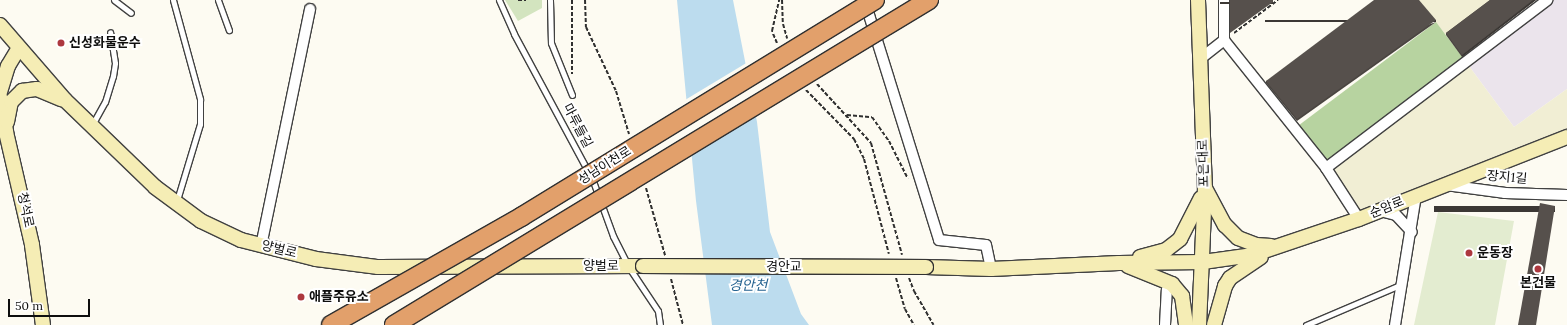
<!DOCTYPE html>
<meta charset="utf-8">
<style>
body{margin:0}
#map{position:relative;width:1567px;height:325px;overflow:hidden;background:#fdfbf2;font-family:Lora,"Noto Sans KR",serif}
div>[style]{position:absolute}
.industrial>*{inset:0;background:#ebe4ec}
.farmland>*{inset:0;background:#f1eed4}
.green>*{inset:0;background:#d3e4bf}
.forest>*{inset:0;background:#b7d3a0;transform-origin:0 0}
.pitch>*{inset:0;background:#e3ecd0}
.water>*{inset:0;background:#bcdcee}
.pier>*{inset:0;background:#fdfbf2}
.path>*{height:2px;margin-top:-1px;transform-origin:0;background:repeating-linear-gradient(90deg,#303030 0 4px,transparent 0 6px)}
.roads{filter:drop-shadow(1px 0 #414141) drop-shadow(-1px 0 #414141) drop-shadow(0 1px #414141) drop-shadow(0 -1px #414141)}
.lane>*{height:5px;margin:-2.5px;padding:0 2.5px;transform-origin:2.5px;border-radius:2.5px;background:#fff}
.street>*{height:10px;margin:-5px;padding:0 5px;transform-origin:5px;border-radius:5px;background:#fff}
.secondary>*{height:14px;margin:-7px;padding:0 7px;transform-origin:7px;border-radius:7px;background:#f5edb5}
.bridges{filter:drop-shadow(1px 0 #303030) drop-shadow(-1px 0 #303030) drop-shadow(0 1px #303030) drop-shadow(0 -1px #303030)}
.secondary-bridge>*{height:14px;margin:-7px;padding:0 7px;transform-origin:7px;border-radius:7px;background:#f5edb5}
.highway-bridge>*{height:18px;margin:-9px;padding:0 9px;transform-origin:9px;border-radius:9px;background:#e2a06b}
.wall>*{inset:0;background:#4a4541}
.shaded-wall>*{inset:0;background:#3c3835;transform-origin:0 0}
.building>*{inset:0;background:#56504c}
.dots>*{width:11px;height:11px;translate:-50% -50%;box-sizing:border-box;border:2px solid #fff;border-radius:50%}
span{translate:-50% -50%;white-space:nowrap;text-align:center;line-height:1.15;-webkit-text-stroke:4px #fff;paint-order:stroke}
.poi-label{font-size:13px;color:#0e0e0e;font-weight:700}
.left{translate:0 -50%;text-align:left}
.street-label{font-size:13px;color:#0e0e0e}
.water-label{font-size:14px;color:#276491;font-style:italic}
.scale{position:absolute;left:8px;top:299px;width:82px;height:18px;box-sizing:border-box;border:2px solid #0e0e0e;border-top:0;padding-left:5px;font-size:12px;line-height:14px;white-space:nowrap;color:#0e0e0e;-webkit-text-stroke:3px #fff;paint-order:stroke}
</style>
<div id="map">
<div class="industrial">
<i style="clip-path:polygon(1547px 0,1567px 0,1567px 89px,1514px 127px,1466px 62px)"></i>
</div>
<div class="farmland">
<i style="clip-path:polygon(1417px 0,1493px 0,1446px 35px)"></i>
<i style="clip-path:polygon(1466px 62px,1514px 127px,1567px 89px,1567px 137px,1359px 219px,1326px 168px)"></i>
</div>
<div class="green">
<i style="clip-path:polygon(505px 0,542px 0,542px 8px,518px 21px)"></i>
</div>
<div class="forest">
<i style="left:1436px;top:22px;width:50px;height:178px;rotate:53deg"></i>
</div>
<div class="pitch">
<i style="clip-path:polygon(1438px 212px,1514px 221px,1495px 325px,1414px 325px)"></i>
</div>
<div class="water">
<i style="clip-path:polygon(677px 0,733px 0,757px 122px,770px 232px,801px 314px,809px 325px,712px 325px,696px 201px)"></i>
</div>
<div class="pier">
<i style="clip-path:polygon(748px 62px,758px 113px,690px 154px,685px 100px)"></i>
</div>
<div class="path">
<i style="left:518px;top:0;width:8px"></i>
<i style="left:572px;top:0;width:74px;rotate:90deg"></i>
<i style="left:585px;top:0;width:27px;rotate:88deg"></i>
<i style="left:586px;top:27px;width:71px;rotate:64.9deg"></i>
<i style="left:616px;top:91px;width:45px;rotate:73.2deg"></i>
<i style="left:782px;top:0;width:24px;rotate:88deg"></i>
<i style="left:783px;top:24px;width:15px;rotate:74deg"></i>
<i style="left:1234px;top:33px;width:55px;rotate:-36.9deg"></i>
<i style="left:777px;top:43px;width:13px;rotate:-113deg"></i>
<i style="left:772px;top:31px;width:32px;rotate:-77deg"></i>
<i style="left:817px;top:84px;width:80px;rotate:47.5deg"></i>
<i style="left:871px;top:143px;width:116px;rotate:74.5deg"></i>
<i style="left:806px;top:90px;width:69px;rotate:45.6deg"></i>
<i style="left:854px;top:139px;width:22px;rotate:63deg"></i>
<i style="left:864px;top:159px;width:98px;rotate:75.3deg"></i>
<i style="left:573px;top:103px;width:25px;rotate:88deg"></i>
<i style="left:847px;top:115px;width:25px;rotate:5deg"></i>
<i style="left:872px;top:117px;width:29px;rotate:55deg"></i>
<i style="left:889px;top:141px;width:42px;rotate:63.4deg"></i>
<i style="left:646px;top:188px;width:70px;rotate:74.2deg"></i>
<i style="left:896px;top:278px;width:32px;rotate:74deg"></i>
<i style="left:905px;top:309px;width:18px;rotate:61deg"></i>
<i style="left:909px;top:278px;width:14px;rotate:69deg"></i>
<i style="left:914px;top:291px;width:39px;rotate:60deg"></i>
<i style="left:671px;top:279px;width:48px;rotate:75.4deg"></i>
</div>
<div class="roads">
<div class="lane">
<i style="left:114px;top:0;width:21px;rotate:37deg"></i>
<i style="left:173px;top:0;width:103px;rotate:74.7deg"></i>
<i style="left:200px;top:99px;width:25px;rotate:90deg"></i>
<i style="left:200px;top:124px;width:79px;rotate:106.8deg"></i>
<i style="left:218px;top:0;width:32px;rotate:70deg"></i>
<i style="left:499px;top:0;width:37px;rotate:66deg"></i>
<i style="left:514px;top:34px;width:167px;rotate:61.7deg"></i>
<i style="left:593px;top:181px;width:59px;rotate:70deg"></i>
<i style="left:613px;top:236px;width:34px;rotate:63deg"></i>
<i style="left:628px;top:266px;width:54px;rotate:56.3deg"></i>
<i style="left:658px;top:311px;width:14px;rotate:82deg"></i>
<i style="left:550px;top:0;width:43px;rotate:88.7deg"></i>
<i style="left:551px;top:43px;width:56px;rotate:68deg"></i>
<i style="left:92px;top:125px;width:26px;rotate:-61deg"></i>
<i style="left:105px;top:102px;width:27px;rotate:-73deg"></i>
<i style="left:113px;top:76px;width:13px;rotate:-81deg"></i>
<i style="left:115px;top:63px;width:31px;rotate:-99deg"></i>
<i style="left:1306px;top:325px;width:104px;rotate:-23.1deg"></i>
</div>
<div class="street">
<i style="left:865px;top:2px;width:249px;rotate:72.7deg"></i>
<i style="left:939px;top:240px;width:47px;rotate:6.1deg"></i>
<i style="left:986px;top:245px;width:25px;rotate:78deg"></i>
<i style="left:1224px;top:40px;width:164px;rotate:51.4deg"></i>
<i style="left:1326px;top:168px;width:61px;rotate:57.1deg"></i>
<i style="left:1200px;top:59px;width:31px;rotate:-38deg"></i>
<i style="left:1224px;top:40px;width:40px;rotate:-90deg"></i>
<i style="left:1326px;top:168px;width:278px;rotate:-37.2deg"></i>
<i style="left:1446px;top:185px;width:60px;rotate:7.7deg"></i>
<i style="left:1505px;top:193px;width:62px;rotate:1.8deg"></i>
<i style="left:1380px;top:211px;width:16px;rotate:14deg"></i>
<i style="left:1396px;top:215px;width:23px;rotate:47deg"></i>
<i style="left:261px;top:246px;width:242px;rotate:-78.3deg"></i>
<i style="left:1165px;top:325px;width:35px;rotate:-87deg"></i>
<i style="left:1167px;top:290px;width:8px;rotate:-50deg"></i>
<i style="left:1395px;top:325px;width:131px;rotate:-80.8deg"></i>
</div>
<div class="secondary">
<i style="left:1198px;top:0;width:188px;rotate:87.9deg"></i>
<i style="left:1205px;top:188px;width:137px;rotate:92.5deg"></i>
<i style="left:0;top:25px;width:99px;rotate:49.1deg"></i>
<i style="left:65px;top:100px;width:125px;rotate:44deg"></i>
<i style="left:155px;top:187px;width:57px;rotate:36.5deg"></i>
<i style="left:201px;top:221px;width:44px;rotate:25.4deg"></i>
<i style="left:241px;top:240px;width:77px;rotate:14.2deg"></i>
<i style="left:316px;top:259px;width:63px;rotate:7.4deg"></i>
<i style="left:378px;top:267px;width:265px;rotate:-0.2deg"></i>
<i style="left:0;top:92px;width:27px;rotate:-73deg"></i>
<i style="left:8px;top:66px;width:21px;rotate:-59deg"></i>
<i style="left:0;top:97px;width:36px;rotate:80deg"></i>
<i style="left:6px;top:132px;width:116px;rotate:77deg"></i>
<i style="left:32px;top:245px;width:81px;rotate:82.2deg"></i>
<i style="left:7px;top:122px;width:20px;rotate:-79deg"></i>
<i style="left:11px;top:102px;width:16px;rotate:-45deg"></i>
<i style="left:22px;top:91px;width:15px;rotate:-8deg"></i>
<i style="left:37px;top:89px;width:26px;rotate:23deg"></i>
<i style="left:1206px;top:190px;width:40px;rotate:62deg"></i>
<i style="left:1225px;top:225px;width:18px;rotate:45deg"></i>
<i style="left:1238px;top:238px;width:19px;rotate:21deg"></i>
<i style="left:1256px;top:245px;width:15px;rotate:4deg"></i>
<i style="left:1140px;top:257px;width:27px;rotate:-15deg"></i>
<i style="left:1166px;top:250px;width:18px;rotate:-38deg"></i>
<i style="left:1180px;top:239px;width:46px;rotate:-62.9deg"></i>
<i style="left:1128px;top:266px;width:48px;rotate:22.2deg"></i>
<i style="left:1172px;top:284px;width:16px;rotate:50deg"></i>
<i style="left:1182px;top:296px;width:29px;rotate:82deg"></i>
<i style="left:926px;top:267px;width:65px;rotate:1.8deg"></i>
<i style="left:991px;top:269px;width:128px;rotate:-2.7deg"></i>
<i style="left:1119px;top:263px;width:84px;rotate:-0.7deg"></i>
<i style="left:1203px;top:262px;width:49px;rotate:-8.1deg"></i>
<i style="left:1252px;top:255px;width:113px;rotate:-18.6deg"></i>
<i style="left:1359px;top:219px;width:224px;rotate:-21.5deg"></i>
<i style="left:1214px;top:325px;width:41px;rotate:-74.2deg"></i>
<i style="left:1225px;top:286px;width:9px;rotate:-58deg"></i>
<i style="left:1230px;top:278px;width:37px;rotate:-34deg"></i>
</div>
</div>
<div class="bridges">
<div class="secondary-bridge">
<i style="left:643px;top:266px;width:283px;rotate:0.2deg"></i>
</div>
<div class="highway-bridge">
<i style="left:331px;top:325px;width:219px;rotate:-29.6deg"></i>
<i style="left:521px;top:217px;width:415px;rotate:-31.5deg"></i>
<i style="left:394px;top:325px;width:626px;rotate:-31.28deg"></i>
</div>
</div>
<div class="wall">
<i style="clip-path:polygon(1490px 0,1536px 0,1462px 57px,1446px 35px,1446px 33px)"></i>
<i style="clip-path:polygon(1436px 22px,1297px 121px,1266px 83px,1266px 81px)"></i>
</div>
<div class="shaded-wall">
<i style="clip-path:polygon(1533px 0,1536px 0,1462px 57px,1462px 55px)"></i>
<i style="left:1273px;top:2px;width:2px;height:53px;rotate:90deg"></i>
<i style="left:1436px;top:20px;width:2px;height:171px;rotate:90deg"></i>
<i style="left:1555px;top:206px;width:6px;height:121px;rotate:90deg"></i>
</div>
<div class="building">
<i style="clip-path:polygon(1230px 0,1273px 0,1273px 2px,1230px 33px)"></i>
<i style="clip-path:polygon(1374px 0,1419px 0,1436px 20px,1297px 119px,1266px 81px)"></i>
<i style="clip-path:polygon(1490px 0,1533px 0,1462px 55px,1446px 33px)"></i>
<i style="clip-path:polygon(1540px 203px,1555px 206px,1536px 325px,1518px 325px)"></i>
</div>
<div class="dots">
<i style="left:61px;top:43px;background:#ad383f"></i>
<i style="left:1469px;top:253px;background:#ad383f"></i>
<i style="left:1538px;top:269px;background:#ad383f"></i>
<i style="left:301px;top:297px;background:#ad383f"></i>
</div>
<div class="poi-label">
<span class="left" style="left:69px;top:43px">신성화물운수</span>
<span class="left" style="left:1477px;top:253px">운동장</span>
<span style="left:1538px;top:283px">본건물</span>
<span class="left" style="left:309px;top:297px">애플주유소</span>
</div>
<div class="street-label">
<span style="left:577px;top:126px;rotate:62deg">마루들길</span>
<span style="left:1204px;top:163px;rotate:-92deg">포은대로</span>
<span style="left:605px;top:166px;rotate:-32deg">성남이천로</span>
<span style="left:1507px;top:178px;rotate:5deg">장지1길</span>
<span style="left:1387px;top:208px;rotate:-22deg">순암로</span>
<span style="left:25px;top:210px;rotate:78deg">청석로</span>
<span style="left:279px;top:250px;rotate:14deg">양벌로</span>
<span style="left:601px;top:266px">양벌로</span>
<span style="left:784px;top:267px">경안교</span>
</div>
<div class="water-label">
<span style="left:748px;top:285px">경안천</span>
</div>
<div class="scale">50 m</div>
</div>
